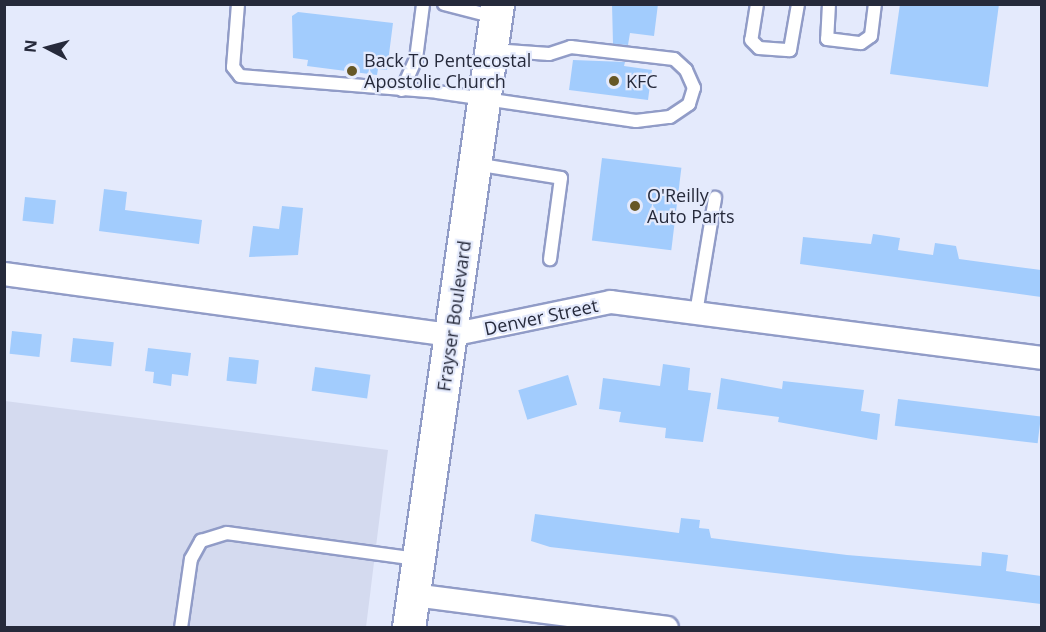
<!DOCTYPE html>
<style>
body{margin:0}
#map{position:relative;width:1046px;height:632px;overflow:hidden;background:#e4eafc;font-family:"Open Sans",sans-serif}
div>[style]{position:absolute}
.built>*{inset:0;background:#d4daef}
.building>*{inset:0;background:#a2ccfd;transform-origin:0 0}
.roads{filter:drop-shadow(2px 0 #919cc7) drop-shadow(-2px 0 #919cc7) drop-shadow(0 2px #919cc7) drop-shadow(0 -2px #919cc7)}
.service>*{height:12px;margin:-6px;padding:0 6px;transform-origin:6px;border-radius:6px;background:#fff}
.minor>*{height:22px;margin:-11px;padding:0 11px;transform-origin:11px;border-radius:11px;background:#fff}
.secondary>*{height:32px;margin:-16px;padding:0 16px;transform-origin:16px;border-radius:16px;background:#fff}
.dots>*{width:16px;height:16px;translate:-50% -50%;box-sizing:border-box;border:3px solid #e4eafc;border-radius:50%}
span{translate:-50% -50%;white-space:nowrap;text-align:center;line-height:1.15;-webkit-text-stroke:4.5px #e4eafc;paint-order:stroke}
.poi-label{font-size:18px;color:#262a3b}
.left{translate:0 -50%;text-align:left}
.street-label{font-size:18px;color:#262a3b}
.frame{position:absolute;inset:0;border:6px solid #262a3b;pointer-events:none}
.north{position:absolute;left:18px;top:18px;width:60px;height:60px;-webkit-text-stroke:4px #e4eafc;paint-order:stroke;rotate:276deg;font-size:16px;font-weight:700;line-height:24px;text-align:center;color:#262a3b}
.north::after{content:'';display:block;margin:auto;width:21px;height:27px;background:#262a3b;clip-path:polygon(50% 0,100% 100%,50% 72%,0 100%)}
</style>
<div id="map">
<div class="built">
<i style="clip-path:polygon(5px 401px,388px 450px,366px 627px,5px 628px)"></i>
</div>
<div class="building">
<i style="clip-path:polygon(612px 4px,658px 4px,654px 36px,630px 33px,628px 45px,613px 44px)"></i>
<i style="clip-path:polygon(900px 4px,999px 4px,988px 87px,890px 74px)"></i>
<i style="clip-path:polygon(298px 12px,393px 23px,387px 70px,378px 69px,377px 75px,307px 66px,308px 60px,293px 58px,292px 16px)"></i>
<i style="clip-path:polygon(573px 60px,625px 62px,624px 66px,652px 70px,648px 100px,569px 90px)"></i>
<i style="left:602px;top:158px;width:80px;height:83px;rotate:7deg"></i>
<i style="clip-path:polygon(104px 189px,127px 192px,125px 210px,202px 220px,199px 244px,99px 231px)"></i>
<i style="left:25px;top:197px;width:31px;height:24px;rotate:6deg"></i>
<i style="clip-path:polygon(282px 206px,303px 208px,298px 255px,249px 257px,253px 226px,279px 229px)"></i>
<i style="clip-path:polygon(873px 234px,900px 238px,898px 250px,933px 255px,935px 243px,956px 246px,959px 259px,1041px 270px,1041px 297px,800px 264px,803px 237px,871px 244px)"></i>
<i style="left:12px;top:331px;width:30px;height:23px;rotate:6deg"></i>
<i style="left:73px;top:338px;width:41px;height:24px;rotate:6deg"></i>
<i style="clip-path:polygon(148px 348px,191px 353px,188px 376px,172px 374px,171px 386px,153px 383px,154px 372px,145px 371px)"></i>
<i style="left:229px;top:357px;width:30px;height:24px;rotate:6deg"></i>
<i style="clip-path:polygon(663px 364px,690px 368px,688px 390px,711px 393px,703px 442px,665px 438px,666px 428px,619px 422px,621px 412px,599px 409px,603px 378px,660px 386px)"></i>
<i style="left:315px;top:367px;width:56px;height:24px;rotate:8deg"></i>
<i style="left:568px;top:375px;width:31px;height:52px;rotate:73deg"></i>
<i style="clip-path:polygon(721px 378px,782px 389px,783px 381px,864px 390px,861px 411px,880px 414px,877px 440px,778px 422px,779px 417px,717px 409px)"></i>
<i style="left:898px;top:399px;width:144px;height:27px;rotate:7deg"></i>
<i style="clip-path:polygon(535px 514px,679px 533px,681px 518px,700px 520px,699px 528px,709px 529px,711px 538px,847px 555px,981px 566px,982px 552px,1008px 555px,1006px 571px,1041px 576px,1041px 604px,550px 547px,531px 541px)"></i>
</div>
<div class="roads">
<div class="service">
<i style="left:238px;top:4px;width:63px;rotate:94.5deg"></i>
<i style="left:233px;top:67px;width:11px;rotate:52deg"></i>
<i style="left:240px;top:76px;width:198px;rotate:4.6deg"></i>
<i style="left:437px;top:92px;width:201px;rotate:8.3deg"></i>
<i style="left:636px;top:121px;width:34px;rotate:-7deg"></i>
<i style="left:670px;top:117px;width:23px;rotate:-34deg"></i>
<i style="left:689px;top:104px;width:17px;rotate:-73deg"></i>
<i style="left:694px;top:88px;width:20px;rotate:-114deg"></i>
<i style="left:686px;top:70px;width:16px;rotate:-137deg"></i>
<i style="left:674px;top:59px;width:104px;rotate:-173.4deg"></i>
<i style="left:571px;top:47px;width:23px;rotate:162deg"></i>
<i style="left:549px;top:54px;width:56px;rotate:-175.9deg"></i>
<i style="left:444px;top:4px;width:53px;rotate:14.3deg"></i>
<i style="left:757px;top:4px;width:36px;rotate:99deg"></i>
<i style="left:751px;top:40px;width:11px;rotate:45deg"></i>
<i style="left:759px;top:48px;width:31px;rotate:4deg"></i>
<i style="left:790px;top:50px;width:47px;rotate:-80.1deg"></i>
<i style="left:829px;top:4px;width:35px;rotate:93deg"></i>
<i style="left:827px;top:39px;width:34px;rotate:7deg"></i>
<i style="left:861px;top:43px;width:12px;rotate:-35deg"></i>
<i style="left:871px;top:36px;width:32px;rotate:-83deg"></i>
<i style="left:402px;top:90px;width:34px;rotate:-66deg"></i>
<i style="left:416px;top:59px;width:55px;rotate:-82.7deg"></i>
<i style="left:475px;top:164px;width:87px;rotate:9.2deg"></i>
<i style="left:561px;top:178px;width:82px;rotate:97.7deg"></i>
<i style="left:696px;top:313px;width:117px;rotate:-80.6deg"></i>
<i style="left:181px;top:628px;width:70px;rotate:-81.8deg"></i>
<i style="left:191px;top:559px;width:21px;rotate:-61deg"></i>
<i style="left:201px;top:541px;width:27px;rotate:-17deg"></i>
<i style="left:227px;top:533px;width:193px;rotate:7.8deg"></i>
</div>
<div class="minor">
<i style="left:4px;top:274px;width:451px;rotate:7.8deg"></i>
<i style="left:451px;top:335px;width:163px;rotate:-11.7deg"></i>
<i style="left:611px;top:302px;width:435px;rotate:7.4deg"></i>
<i style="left:414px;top:595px;width:255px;rotate:7.4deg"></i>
</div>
<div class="secondary">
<i style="left:409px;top:628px;width:630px;rotate:-81.88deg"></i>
</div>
</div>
<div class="dots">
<i style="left:352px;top:71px;background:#665725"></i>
<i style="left:614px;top:81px;background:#665725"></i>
<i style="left:635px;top:206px;background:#665725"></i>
</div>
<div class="poi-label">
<span class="left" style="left:364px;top:71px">Back To Pentecostal<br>Apostolic Church</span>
<span class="left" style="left:626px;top:81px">KFC</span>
<span class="left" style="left:647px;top:206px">O'Reilly<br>Auto Parts</span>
</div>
<div class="street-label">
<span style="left:454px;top:316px;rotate:-82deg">Frayser Boulevard</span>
<span style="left:541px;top:317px;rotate:-12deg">Denver Street</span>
</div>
<div class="frame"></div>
<div class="north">N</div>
</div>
